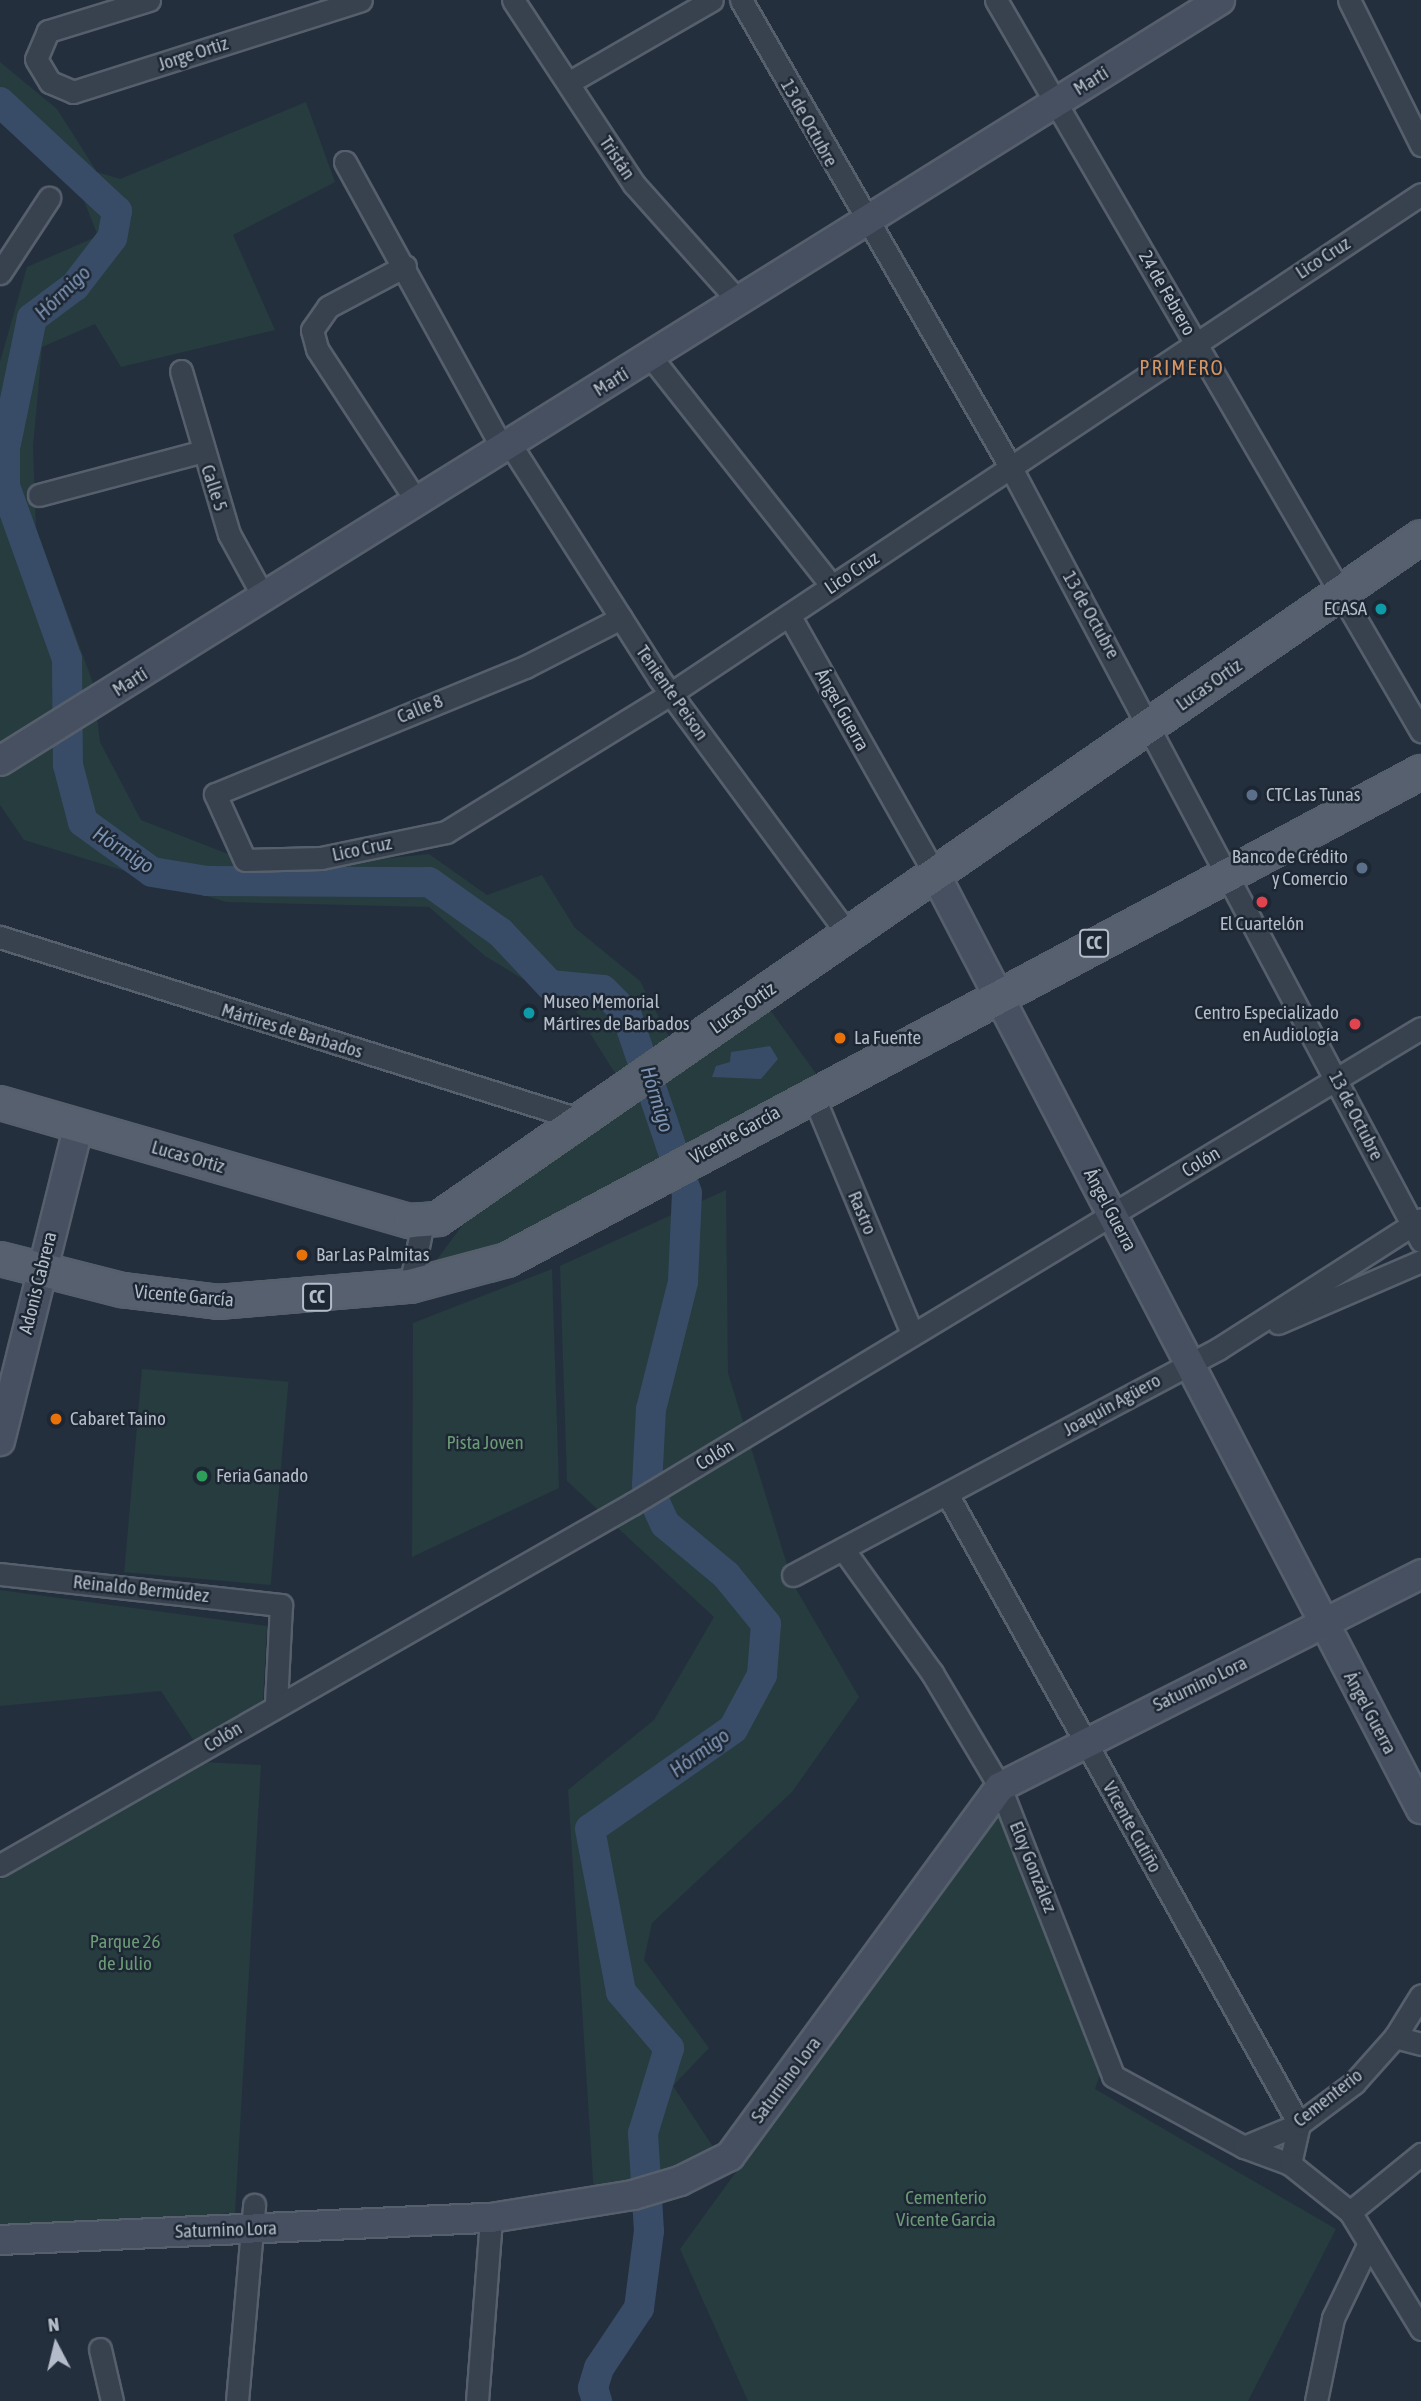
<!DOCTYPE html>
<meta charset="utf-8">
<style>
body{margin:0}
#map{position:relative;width:1421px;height:2401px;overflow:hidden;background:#242f3e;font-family:"Asap Condensed",sans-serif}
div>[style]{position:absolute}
.green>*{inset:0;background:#263c3f;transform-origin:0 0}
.water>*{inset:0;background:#394c67}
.river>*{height:30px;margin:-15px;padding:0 15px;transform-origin:15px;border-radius:15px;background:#394c67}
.roads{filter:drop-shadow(2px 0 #565f6c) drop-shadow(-2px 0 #565f6c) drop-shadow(0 2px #565f6c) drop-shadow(0 -2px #565f6c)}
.street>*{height:21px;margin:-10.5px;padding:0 10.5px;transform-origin:10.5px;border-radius:10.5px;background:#38414e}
.secondary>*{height:28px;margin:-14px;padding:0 14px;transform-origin:14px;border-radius:14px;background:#465061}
.primary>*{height:32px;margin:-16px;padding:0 16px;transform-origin:16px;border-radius:16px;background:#56606e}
.dots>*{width:19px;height:19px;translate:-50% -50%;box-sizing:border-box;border:4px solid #1d2633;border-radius:50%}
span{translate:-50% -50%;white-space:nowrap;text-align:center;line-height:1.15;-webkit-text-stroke:5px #1d2633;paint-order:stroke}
.shield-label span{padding:2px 5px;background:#1d2633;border:2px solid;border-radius:5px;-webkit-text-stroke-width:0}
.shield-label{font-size:18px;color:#b4bcc9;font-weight:700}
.street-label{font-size:19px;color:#b4bcc9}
.poi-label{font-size:19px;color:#b4bcc9}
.right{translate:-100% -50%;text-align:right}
.left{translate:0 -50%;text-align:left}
.park-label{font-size:19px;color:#6b9a76}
.water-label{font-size:21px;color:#7c92b1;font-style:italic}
.neighbourhood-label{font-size:21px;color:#d59563;letter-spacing:2px}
.north{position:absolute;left:21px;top:2310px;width:70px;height:70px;-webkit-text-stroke:5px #1d2633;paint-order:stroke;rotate:353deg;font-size:19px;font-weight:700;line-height:28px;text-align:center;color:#b4bcc9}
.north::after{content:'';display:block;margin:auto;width:24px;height:32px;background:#b4bcc9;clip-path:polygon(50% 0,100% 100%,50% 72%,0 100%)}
</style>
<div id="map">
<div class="green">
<i style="clip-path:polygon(0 62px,57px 109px,97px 172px,120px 179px,306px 102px,335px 182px,233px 235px,275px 330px,121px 367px,95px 324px,42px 347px,33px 447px,36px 528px,93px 683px,100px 742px,141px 820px,228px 854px,350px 862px,429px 854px,487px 895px,542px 875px,575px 928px,640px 981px,669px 1037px,618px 1078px,576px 1011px,485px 956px,429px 907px,226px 902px,24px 840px,0 805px,0 362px,27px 267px,98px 236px,80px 191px,0 120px)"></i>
<i style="clip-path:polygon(768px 1007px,817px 1075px,511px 1243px,470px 1258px,435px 1262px,471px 1214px)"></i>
<i style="clip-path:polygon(726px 1190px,728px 1373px,793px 1584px,859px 1697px,792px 1792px,652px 1923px,644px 1960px,709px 2048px,673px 2086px,729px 2171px,595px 2211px,568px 1790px,654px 1720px,714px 1617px,567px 1481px,560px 1266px)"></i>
<i style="clip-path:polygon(552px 1269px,559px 1488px,412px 1557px,413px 1323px)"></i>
<i style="left:142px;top:1369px;width:147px;height:204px;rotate:5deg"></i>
<i style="clip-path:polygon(0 1590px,267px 1626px,263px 1700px,194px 1741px,161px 1691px,0 1706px)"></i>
<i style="clip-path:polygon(201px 1762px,261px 1765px,235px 2213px,0 2228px,0 1879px)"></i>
<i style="clip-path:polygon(994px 1817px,1006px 1818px,1101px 2071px,1095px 2089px,1336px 2229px,1248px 2401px,748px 2401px,680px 2249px)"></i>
</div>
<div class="water">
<i style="clip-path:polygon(770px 1046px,778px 1059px,761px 1079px,712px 1077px,716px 1066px,730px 1062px,731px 1052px)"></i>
</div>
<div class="river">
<i style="left:0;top:102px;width:160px;rotate:43deg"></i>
<i style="left:117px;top:211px;width:27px;rotate:100deg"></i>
<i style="left:112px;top:238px;width:61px;rotate:127.6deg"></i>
<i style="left:75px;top:286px;width:54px;rotate:143.3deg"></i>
<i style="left:32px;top:318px;width:133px;rotate:101.7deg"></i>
<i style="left:5px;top:448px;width:38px;rotate:90deg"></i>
<i style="left:5px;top:486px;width:184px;rotate:70.3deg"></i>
<i style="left:67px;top:659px;width:106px;rotate:89.5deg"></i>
<i style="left:68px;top:765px;width:59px;rotate:75.3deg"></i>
<i style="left:83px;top:822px;width:85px;rotate:35.9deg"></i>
<i style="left:152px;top:872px;width:56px;rotate:9.3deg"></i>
<i style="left:207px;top:881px;width:222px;rotate:0.3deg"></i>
<i style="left:429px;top:882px;width:87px;rotate:35.2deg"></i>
<i style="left:500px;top:932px;width:73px;rotate:46.7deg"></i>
<i style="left:550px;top:985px;width:53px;rotate:5.4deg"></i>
<i style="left:603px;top:990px;width:33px;rotate:45deg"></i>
<i style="left:626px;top:1013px;width:190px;rotate:71.3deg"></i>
<i style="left:687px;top:1193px;width:89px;rotate:92.6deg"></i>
<i style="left:683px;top:1282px;width:131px;rotate:104.1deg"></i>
<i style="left:651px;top:1409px;width:76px;rotate:93deg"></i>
<i style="left:647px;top:1485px;width:43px;rotate:65.2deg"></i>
<i style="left:665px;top:1524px;width:80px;rotate:39.9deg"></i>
<i style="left:726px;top:1575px;width:63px;rotate:50.8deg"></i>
<i style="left:766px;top:1624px;width:51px;rotate:94.5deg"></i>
<i style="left:762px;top:1675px;width:61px;rotate:118.2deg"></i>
<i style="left:733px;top:1729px;width:174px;rotate:145deg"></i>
<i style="left:590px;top:1829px;width:166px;rotate:79.2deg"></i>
<i style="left:621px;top:1992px;width:74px;rotate:49.4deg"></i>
<i style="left:669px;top:2048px;width:89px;rotate:107deg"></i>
<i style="left:643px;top:2133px;width:98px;rotate:86.5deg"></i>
<i style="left:649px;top:2231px;width:78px;rotate:97.4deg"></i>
<i style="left:639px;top:2308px;width:72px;rotate:123.7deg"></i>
<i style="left:599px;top:2368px;width:21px;rotate:107deg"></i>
<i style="left:593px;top:2388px;width:14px;rotate:73deg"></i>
</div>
<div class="roads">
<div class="street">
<i style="left:149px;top:0;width:106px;rotate:162.9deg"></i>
<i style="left:48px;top:31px;width:30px;rotate:113deg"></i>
<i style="left:36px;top:59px;width:27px;rotate:59deg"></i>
<i style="left:50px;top:82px;width:25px;rotate:23deg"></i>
<i style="left:73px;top:92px;width:302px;rotate:-17.7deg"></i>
<i style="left:513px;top:0;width:220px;rotate:56.7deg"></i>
<i style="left:634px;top:184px;width:158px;rotate:48.3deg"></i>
<i style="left:741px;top:0;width:540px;rotate:60.02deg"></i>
<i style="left:1011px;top:468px;width:875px;rotate:62.06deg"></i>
<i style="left:996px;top:0;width:846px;rotate:59.83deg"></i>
<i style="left:1349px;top:0;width:162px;rotate:63.6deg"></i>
<i style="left:568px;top:83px;width:166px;rotate:-30deg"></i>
<i style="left:345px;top:162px;width:328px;rotate:61.2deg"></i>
<i style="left:405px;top:266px;width:87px;rotate:152deg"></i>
<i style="left:328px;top:307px;width:28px;rotate:125deg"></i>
<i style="left:312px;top:330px;width:20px;rotate:75deg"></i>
<i style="left:317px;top:349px;width:183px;rotate:56.8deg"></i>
<i style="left:0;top:273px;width:90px;rotate:-56.8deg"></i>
<i style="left:651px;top:357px;width:292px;rotate:51.7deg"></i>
<i style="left:181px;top:371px;width:170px;rotate:73.6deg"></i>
<i style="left:229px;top:534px;width:73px;rotate:61.3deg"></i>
<i style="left:510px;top:444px;width:277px;rotate:57.5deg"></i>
<i style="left:659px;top:678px;width:318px;rotate:53.6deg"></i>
<i style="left:39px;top:495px;width:170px;rotate:-15deg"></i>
<i style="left:789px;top:615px;width:297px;rotate:60.6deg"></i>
<i style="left:621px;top:618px;width:108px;rotate:153deg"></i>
<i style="left:525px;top:667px;width:335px;rotate:157.7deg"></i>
<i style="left:215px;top:794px;width:72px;rotate:65.6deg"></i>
<i style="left:245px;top:860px;width:76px;rotate:-1.5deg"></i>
<i style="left:321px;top:858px;width:128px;rotate:-11.7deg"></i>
<i style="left:446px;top:832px;width:263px;rotate:-31.6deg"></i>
<i style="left:670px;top:694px;width:902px;rotate:-33.65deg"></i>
<i style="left:0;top:937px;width:613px;rotate:17.46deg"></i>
<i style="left:812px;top:1093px;width:260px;rotate:67.4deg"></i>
<i style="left:410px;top:1286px;width:65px;rotate:-78.5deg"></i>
<i style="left:1278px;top:1323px;width:156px;rotate:-23.4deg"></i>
<i style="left:947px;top:1494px;width:722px;rotate:60.81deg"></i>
<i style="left:1299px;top:2124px;width:41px;rotate:102.7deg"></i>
<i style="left:843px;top:1549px;width:153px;rotate:54.3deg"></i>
<i style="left:932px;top:1673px;width:133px;rotate:59.2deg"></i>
<i style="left:1000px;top:1787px;width:310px;rotate:68.6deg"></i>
<i style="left:1113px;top:2076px;width:149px;rotate:28.5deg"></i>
<i style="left:1244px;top:2147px;width:49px;rotate:20.3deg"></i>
<i style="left:1290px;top:2164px;width:77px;rotate:38.7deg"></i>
<i style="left:1350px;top:2212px;width:137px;rotate:58.7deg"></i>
<i style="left:0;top:1574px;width:283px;rotate:6.3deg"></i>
<i style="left:281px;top:1605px;width:100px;rotate:92.9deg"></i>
<i style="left:793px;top:1575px;width:481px;rotate:-28deg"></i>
<i style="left:1218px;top:1349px;width:241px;rotate:-32.6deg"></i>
<i style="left:0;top:1865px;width:728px;rotate:-29.74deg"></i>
<i style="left:632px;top:1504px;width:921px;rotate:-31.1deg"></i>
<i style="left:1395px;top:2037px;width:27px;rotate:15deg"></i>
<i style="left:1244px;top:2147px;width:60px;rotate:-22.7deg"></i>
<i style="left:1299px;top:2124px;width:69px;rotate:-36.7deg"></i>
<i style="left:1354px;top:2083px;width:62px;rotate:-48.3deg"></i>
<i style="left:1395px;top:2037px;width:49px;rotate:-58.2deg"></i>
<i style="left:1350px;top:2212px;width:92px;rotate:-39.2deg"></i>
<i style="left:100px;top:2349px;width:53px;rotate:77deg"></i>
<i style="left:237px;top:2401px;width:197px;rotate:-85deg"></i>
<i style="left:477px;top:2401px;width:184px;rotate:-85.6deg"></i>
<i style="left:1316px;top:2401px;width:85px;rotate:-78.4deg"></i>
<i style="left:1333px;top:2318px;width:81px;rotate:-64.4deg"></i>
</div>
<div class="secondary">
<i style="left:0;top:761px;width:1438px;rotate:-31.95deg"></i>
<i style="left:935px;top:874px;width:1054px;rotate:62.54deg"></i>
<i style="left:0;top:1441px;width:326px;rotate:-76deg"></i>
<i style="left:0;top:2240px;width:491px;rotate:-2.6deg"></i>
<i style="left:491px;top:2218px;width:144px;rotate:-9.2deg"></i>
<i style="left:633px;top:2195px;width:49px;rotate:-16.6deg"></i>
<i style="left:680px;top:2181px;width:56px;rotate:-26.6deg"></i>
<i style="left:730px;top:2156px;width:457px;rotate:-53.8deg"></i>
<i style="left:1000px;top:1787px;width:472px;rotate:-26.8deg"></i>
</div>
<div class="primary">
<i style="left:0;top:1103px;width:427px;rotate:16.1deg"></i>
<i style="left:410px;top:1221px;width:28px;rotate:-4deg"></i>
<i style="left:438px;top:1219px;width:1196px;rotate:-34.75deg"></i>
<i style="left:0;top:1259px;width:126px;rotate:14.3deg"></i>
<i style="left:122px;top:1290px;width:97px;rotate:7.1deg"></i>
<i style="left:218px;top:1302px;width:193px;rotate:-4.8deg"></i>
<i style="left:410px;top:1286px;width:100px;rotate:-15deg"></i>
<i style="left:507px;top:1260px;width:1036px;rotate:-28.1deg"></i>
</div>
</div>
<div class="dots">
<i style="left:1381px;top:609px;background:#0f9aa8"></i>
<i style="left:1252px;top:795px;background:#5c6f8a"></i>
<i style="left:1362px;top:868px;background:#5c6f8a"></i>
<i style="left:1262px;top:902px;background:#e0444e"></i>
<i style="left:529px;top:1013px;background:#0f9aa8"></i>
<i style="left:1355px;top:1024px;background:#e0444e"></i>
<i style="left:840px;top:1038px;background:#e8710a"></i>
<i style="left:302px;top:1255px;background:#e8710a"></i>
<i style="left:56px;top:1419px;background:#e8710a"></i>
<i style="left:202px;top:1476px;background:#2e9e5b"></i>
</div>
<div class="shield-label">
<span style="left:1094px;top:943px">CC</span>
<span style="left:317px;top:1297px">CC</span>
</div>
<div class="street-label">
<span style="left:193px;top:54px;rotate:-18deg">Jorge Ortiz</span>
<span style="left:1091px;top:81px;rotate:-32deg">Martí</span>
<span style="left:809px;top:123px;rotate:61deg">13 de Octubre</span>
<span style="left:617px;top:158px;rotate:56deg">Tristán</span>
<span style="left:1323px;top:258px;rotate:-33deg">Lico Cruz</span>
<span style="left:1167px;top:293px;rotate:60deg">24 de Febrero</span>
<span style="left:611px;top:382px;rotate:-32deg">Martí</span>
<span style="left:214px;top:488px;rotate:72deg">Calle 5</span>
<span style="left:852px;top:573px;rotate:-34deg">Lico Cruz</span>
<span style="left:1091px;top:615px;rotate:61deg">13 de Octubre</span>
<span style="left:130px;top:682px;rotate:-32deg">Martí</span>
<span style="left:1209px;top:685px;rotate:-35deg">Lucas Ortiz</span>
<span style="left:672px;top:693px;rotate:55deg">Teniente Peison</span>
<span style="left:420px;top:709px;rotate:-22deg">Calle 8</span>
<span style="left:842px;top:710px;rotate:61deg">Ángel Guerra</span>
<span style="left:362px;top:849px;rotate:-12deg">Lico Cruz</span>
<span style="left:743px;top:1008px;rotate:-35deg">Lucas Ortiz</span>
<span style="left:292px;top:1031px;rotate:17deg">Mártires de Barbados</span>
<span style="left:1356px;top:1116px;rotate:63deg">13 de Octubre</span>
<span style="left:735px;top:1135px;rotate:-29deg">Vicente García</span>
<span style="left:188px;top:1157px;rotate:16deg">Lucas Ortiz</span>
<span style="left:1201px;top:1162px;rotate:-31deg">Colón</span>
<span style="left:1110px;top:1210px;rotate:62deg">Ángel Guerra</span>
<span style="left:862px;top:1213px;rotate:67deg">Rastro</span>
<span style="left:38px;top:1283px;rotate:-76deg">Adonis Cabrera</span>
<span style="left:184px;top:1296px;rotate:5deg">Vicente García</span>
<span style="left:1112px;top:1405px;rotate:-29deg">Joaquín Agüero</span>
<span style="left:715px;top:1455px;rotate:-31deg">Colón</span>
<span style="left:141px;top:1589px;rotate:6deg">Reinaldo Bermúdez</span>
<span style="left:1200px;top:1684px;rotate:-26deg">Saturnino Lora</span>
<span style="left:1370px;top:1713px;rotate:62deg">Ángel Guerra</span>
<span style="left:223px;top:1737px;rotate:-31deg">Colón</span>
<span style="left:1132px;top:1827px;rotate:61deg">Vicente Cutiño</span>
<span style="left:1033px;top:1867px;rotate:68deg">Eloy González</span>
<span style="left:786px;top:2080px;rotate:-53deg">Saturnino Lora</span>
<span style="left:1328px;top:2098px;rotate:-38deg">Cementerio</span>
<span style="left:226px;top:2230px;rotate:-2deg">Saturnino Lora</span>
</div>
<div class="poi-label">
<span class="right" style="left:1367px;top:609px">ECASA</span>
<span class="left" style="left:1266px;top:795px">CTC Las Tunas</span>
<span class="right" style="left:1348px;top:868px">Banco de Crédito<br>y Comercio</span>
<span style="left:1262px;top:924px">El Cuartelón</span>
<span class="left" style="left:543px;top:1013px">Museo Memorial<br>Mártires de Barbados</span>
<span class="right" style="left:1339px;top:1024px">Centro Especializado<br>en Audiología</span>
<span class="left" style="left:854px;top:1038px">La Fuente</span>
<span class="left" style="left:316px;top:1255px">Bar Las Palmitas</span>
<span class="left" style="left:70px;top:1419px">Cabaret Taino</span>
<span class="left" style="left:216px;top:1476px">Feria Ganado</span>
</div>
<div class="park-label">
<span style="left:485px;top:1443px">Pista Joven</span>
<span style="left:125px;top:1953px">Parque 26<br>de Julio</span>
<span style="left:946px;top:2209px">Cementerio<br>Vicente Garcia</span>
</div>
<div class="water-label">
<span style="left:62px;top:292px;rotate:-44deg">Hórmigo</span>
<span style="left:124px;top:849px;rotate:33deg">Hórmigo</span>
<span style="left:658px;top:1099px;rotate:73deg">Hórmigo</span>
<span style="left:699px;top:1752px;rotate:-36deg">Hórmigo</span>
</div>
<div class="neighbourhood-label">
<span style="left:1182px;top:367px">PRIMERO</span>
</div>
<div class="north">N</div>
</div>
